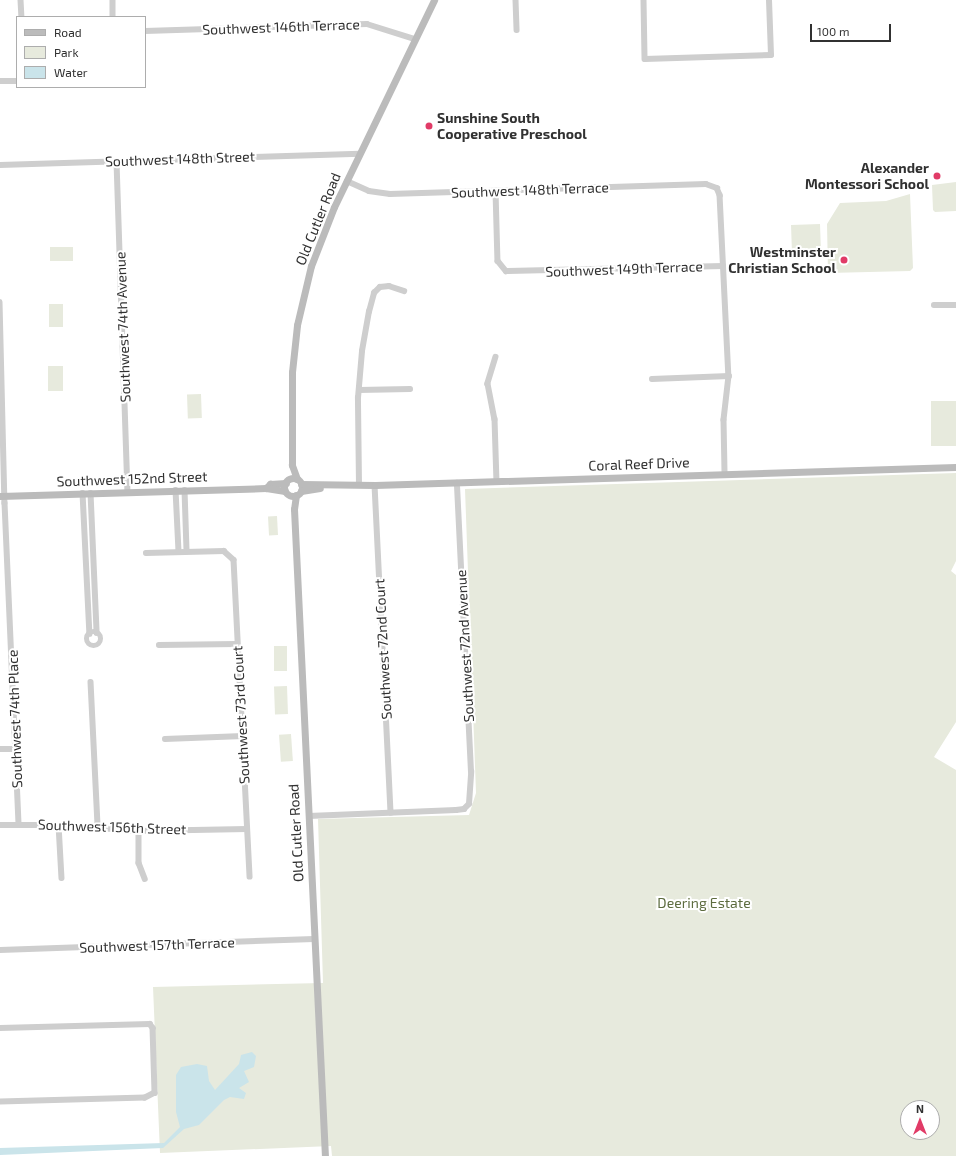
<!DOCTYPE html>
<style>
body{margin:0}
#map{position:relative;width:956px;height:1156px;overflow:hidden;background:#fff;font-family:"Exo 2",sans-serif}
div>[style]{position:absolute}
.green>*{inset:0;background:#e7eadd;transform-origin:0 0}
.water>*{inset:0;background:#cae4ea}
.street>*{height:5.5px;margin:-2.75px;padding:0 2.75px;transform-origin:2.75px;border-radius:2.75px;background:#cecece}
.street>.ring{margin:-2.75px;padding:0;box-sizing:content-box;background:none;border:5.5px solid #cecece;border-radius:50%}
.secondary>*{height:7px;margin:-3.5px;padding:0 3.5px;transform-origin:3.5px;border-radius:3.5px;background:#bbb}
.secondary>.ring{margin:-3.5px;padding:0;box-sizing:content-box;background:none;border:7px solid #bbb;border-radius:50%}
.dots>*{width:11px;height:11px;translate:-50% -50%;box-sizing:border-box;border:2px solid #fff;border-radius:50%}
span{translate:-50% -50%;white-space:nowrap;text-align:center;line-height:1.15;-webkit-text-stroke:4px #fff;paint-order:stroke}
.street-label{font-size:14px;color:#313131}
.poi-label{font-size:14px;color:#313131;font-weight:700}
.left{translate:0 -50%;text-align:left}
.right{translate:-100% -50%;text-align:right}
.park-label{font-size:14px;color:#5d6c3f}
.legend{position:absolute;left:16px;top:16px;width:130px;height:72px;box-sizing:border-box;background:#fff;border:1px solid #adadad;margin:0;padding:5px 7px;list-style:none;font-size:12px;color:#313131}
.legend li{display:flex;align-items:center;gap:8px;height:20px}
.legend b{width:20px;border:1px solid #adadad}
.north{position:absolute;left:900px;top:1100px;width:40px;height:40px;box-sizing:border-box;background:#fff;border:1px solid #adadad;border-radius:50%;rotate:0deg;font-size:11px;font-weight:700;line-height:16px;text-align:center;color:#313131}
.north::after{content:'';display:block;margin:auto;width:14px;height:18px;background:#e13b67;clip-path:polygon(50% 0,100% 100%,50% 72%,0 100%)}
.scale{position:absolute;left:810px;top:24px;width:81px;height:18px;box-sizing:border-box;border:2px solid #313131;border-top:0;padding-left:5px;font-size:12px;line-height:14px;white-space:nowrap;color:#313131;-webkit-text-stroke:3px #fff;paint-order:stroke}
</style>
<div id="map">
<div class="green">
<i style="clip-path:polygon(956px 182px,956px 211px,935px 212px,933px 210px,932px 185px)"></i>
<i style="clip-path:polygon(910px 194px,913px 268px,910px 271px,828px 273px,827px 224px,840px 203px,886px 201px)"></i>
<i style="left:820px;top:224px;width:29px;height:29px;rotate:88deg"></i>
<i style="left:73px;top:247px;width:14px;height:23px;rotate:90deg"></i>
<i style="left:49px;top:304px;width:14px;height:23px"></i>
<i style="left:48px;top:366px;width:15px;height:25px"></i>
<i style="left:201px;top:394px;width:24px;height:14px;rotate:88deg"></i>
<i style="left:956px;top:401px;width:45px;height:25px;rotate:90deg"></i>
<i style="clip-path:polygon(evenodd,956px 473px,956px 561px,951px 571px,956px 575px,956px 722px,934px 757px,956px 770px,956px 1156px,332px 1156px,331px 1146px,160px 1153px,153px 987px,323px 983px,318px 819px,469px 815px,476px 793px,465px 489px,956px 473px,908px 1108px,932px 1108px,932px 1132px,908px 1132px,908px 1108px)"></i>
<i style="left:277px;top:516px;width:19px;height:9px;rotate:87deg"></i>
<i style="left:274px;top:646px;width:13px;height:25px"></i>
<i style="left:287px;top:686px;width:28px;height:13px;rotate:88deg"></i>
<i style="left:291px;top:734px;width:27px;height:12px;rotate:86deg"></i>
</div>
<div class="water">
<i style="clip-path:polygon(252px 1052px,256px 1056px,254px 1067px,244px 1071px,249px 1082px,239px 1088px,246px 1093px,244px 1099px,230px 1097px,224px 1100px,199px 1125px,184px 1129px,163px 1148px,0 1155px,0 1148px,164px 1143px,180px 1127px,176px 1112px,176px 1075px,181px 1067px,197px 1064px,207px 1066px,209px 1081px,215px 1090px,239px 1064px,241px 1055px)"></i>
</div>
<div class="street">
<i style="left:21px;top:0;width:17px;rotate:87deg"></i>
<i style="left:113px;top:0;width:17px;rotate:90deg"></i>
<i style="left:516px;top:0;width:30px;rotate:88deg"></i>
<i style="left:644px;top:0;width:59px;rotate:89deg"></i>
<i style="left:645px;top:59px;width:126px;rotate:-1.8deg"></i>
<i style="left:771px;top:55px;width:55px;rotate:-92.1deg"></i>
<i style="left:145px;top:31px;width:222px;rotate:-1.8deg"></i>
<i style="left:367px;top:24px;width:50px;rotate:17.4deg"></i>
<i style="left:0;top:81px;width:17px"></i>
<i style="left:117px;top:162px;width:330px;rotate:88.1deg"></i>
<i style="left:0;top:165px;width:360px;rotate:-1.8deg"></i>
<i style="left:347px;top:181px;width:24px;rotate:24deg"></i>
<i style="left:369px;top:191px;width:21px;rotate:8deg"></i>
<i style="left:390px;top:194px;width:316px;rotate:-1.8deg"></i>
<i style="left:706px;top:184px;width:12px;rotate:20deg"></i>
<i style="left:717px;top:188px;width:8px;rotate:67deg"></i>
<i style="left:720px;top:195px;width:181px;rotate:87.2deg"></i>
<i style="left:729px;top:376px;width:44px;rotate:96.5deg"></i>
<i style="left:724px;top:420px;width:54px;rotate:88.9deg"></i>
<i style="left:496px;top:191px;width:70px;rotate:88.4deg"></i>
<i style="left:498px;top:261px;width:13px;rotate:51deg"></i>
<i style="left:506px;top:271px;width:217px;rotate:-1.3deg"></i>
<i style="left:0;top:302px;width:201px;rotate:88.6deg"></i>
<i style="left:5px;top:503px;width:321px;rotate:87.5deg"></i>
<i style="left:934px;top:305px;width:22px"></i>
<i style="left:496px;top:357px;width:28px;rotate:107deg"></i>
<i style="left:488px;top:384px;width:36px;rotate:79deg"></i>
<i style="left:495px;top:419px;width:63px;rotate:88.2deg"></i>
<i style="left:652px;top:379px;width:77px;rotate:-2.2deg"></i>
<i style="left:359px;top:390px;width:51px;rotate:-1.1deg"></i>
<i style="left:359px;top:485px;width:87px;rotate:-90.7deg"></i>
<i style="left:358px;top:398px;width:47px;rotate:-85.1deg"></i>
<i style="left:362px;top:351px;width:40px;rotate:-80deg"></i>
<i style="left:369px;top:312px;width:20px;rotate:-75deg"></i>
<i style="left:374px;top:293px;width:8px;rotate:-45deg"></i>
<i style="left:380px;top:287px;width:9px;rotate:-6deg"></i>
<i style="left:389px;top:286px;width:16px;rotate:18deg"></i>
<i style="left:375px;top:485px;width:328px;rotate:87.2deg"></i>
<i style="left:176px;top:490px;width:62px;rotate:87.2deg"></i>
<i style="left:185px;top:490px;width:61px;rotate:88.1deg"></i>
<i style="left:83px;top:493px;width:141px;rotate:87.2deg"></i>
<i style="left:91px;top:493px;width:140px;rotate:87.5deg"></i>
<i style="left:146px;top:553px;width:78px;rotate:-1.5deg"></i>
<i style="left:224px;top:551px;width:13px;rotate:42deg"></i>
<i style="left:234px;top:560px;width:317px;rotate:87.1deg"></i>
<i class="ring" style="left:87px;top:632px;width:8.5px;height:8.5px"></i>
<i style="left:159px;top:645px;width:78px;rotate:-0.7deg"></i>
<i style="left:91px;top:682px;width:144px;rotate:87.2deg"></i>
<i style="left:165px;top:739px;width:78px;rotate:-2.2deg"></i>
<i style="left:0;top:749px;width:15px"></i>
<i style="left:309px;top:816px;width:147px;rotate:-2.3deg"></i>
<i style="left:456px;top:810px;width:8px;rotate:-7deg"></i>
<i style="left:464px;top:809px;width:7px;rotate:-45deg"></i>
<i style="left:469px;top:804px;width:32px;rotate:-86deg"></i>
<i style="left:471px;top:772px;width:289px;rotate:-92.8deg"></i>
<i style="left:0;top:825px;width:59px"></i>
<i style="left:59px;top:825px;width:80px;rotate:4.3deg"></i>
<i style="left:139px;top:831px;width:108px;rotate:-1.1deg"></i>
<i style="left:59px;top:825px;width:53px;rotate:86.8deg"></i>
<i style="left:139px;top:831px;width:32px;rotate:90deg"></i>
<i style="left:139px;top:863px;width:17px;rotate:69deg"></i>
<i style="left:0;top:950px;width:314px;rotate:-2deg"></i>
<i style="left:0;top:1028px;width:150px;rotate:-1.5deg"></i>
<i style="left:150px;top:1024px;width:5px;rotate:53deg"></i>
<i style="left:153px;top:1028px;width:65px;rotate:88.2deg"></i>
<i style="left:155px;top:1093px;width:11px;rotate:153deg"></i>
<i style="left:145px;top:1098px;width:145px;rotate:178.4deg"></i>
</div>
<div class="secondary">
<i class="ring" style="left:284px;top:478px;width:11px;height:11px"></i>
<i style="left:297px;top:479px;width:15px;rotate:-110deg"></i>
<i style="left:292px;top:465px;width:93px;rotate:-90deg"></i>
<i style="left:292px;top:372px;width:47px;rotate:-83.9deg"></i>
<i style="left:297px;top:325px;width:61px;rotate:-76.7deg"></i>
<i style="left:311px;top:266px;width:63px;rotate:-68.7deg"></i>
<i style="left:334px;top:207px;width:230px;rotate:-64.2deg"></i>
<i style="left:301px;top:484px;width:74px;rotate:0.8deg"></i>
<i style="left:375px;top:485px;width:581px;rotate:-1.77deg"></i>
<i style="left:266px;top:488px;width:6px;rotate:-45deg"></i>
<i style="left:270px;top:484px;width:16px;rotate:-4deg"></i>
<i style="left:301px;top:491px;width:19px;rotate:-9deg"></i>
<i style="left:296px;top:495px;width:14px;rotate:98deg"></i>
<i style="left:294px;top:509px;width:648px;rotate:87.26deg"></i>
<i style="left:0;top:496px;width:266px;rotate:-1.7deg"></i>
<i style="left:266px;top:488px;width:19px;rotate:9deg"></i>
</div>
<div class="dots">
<i style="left:429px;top:126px;background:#e13b67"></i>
<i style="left:937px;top:176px;background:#e13b67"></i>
<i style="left:844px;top:260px;background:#e13b67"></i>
</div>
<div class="street-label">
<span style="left:281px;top:27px;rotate:-2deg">Southwest 146th Terrace</span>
<span style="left:180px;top:159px;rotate:-2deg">Southwest 148th Street</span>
<span style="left:530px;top:190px;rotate:-2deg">Southwest 148th Terrace</span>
<span style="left:318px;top:219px;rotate:-68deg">Old Cutler Road</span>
<span style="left:624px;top:269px;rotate:-2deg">Southwest 149th Terrace</span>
<span style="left:123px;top:327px;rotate:-92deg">Southwest 74th Avenue</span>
<span style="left:639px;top:464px;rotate:-2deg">Coral Reef Drive</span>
<span style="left:132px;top:479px;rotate:-2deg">Southwest 152nd Street</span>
<span style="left:465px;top:646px;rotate:-93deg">Southwest 72nd Avenue</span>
<span style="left:383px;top:649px;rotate:-93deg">Southwest 72nd Court</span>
<span style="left:241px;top:715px;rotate:-93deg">Southwest 73rd Court</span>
<span style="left:15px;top:719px;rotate:-92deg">Southwest 74th Place</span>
<span style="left:112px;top:827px;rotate:2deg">Southwest 156th Street</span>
<span style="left:296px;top:833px;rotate:-93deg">Old Cutler Road</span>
<span style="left:157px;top:945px;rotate:-2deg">Southwest 157th Terrace</span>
</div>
<div class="poi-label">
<span class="left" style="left:437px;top:126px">Sunshine South<br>Cooperative Preschool</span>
<span class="right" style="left:929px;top:176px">Alexander<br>Montessori School</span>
<span class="right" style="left:836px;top:260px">Westminster<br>Christian School</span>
</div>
<div class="park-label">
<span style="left:704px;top:903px">Deering Estate</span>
</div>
<ul class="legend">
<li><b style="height:5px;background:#bbb"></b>Road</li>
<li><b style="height:11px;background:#e7eadd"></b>Park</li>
<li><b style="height:11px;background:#cae4ea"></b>Water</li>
</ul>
<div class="north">N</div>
<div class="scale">100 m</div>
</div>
